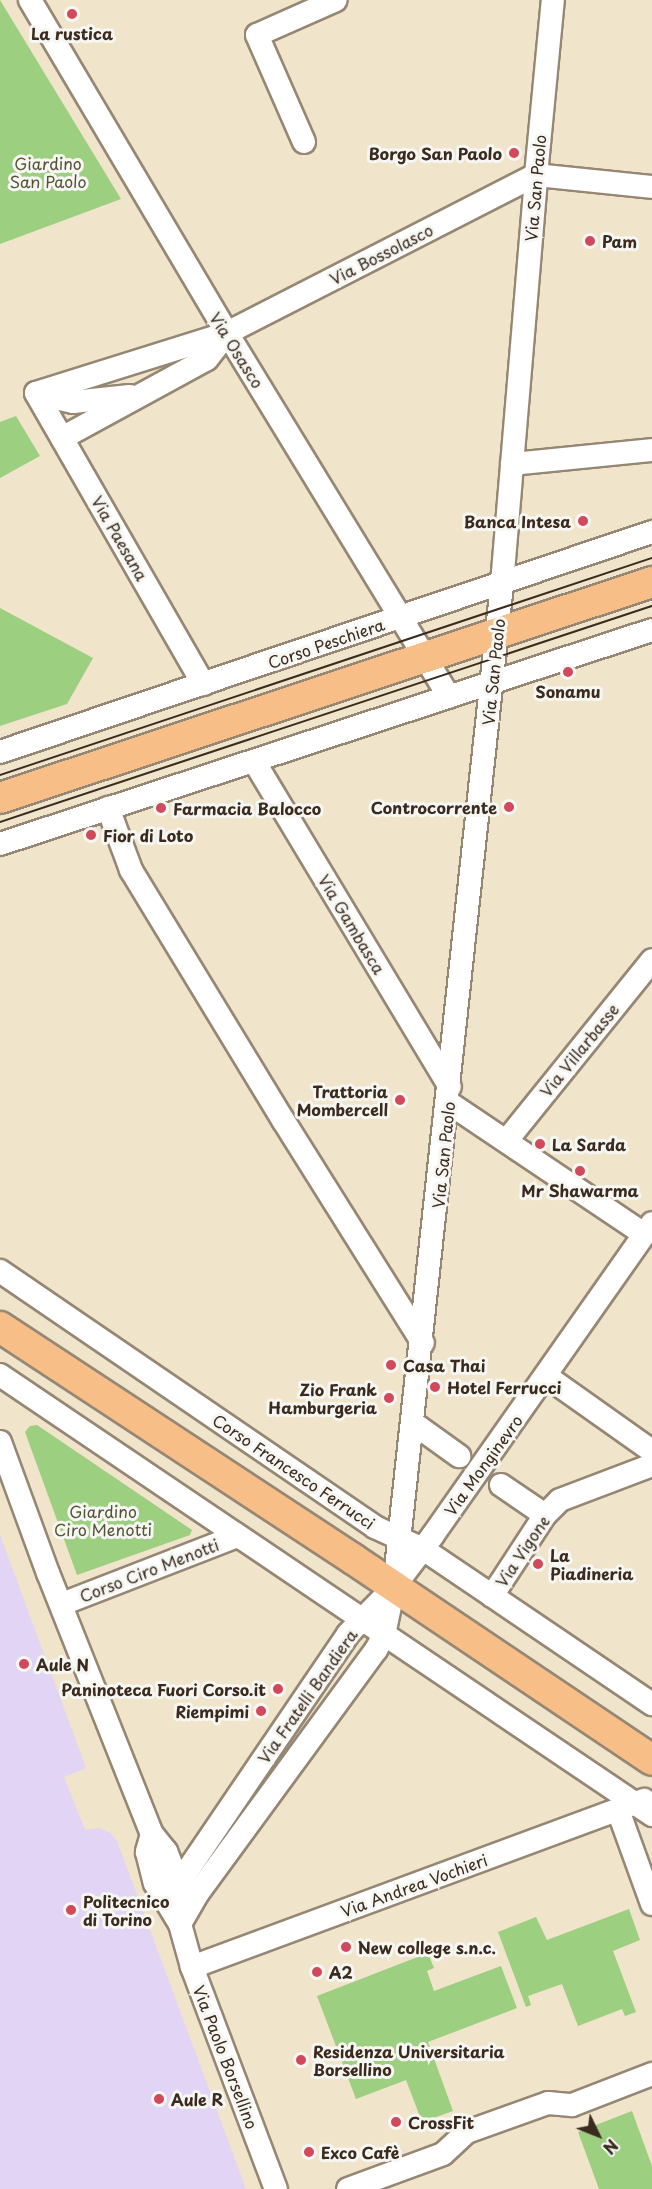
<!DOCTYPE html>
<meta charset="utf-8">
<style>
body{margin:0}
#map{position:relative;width:652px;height:2189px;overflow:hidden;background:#f0e4ca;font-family:"Playpen Sans",sans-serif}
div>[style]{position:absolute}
.built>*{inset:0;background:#e1d4f4}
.green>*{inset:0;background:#9ccf7f}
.roads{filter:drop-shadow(2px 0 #968774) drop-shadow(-2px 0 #968774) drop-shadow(0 2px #968774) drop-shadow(0 -2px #968774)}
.minor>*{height:22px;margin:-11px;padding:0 11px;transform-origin:11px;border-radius:11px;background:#fff}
.major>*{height:30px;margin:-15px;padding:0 15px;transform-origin:15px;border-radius:15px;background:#f7be88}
.tram>*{height:1.5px;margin:-0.75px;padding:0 0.75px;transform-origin:0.75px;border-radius:0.75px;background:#3b2a1e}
.dots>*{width:16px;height:16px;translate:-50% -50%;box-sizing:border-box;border:3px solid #f6f6f2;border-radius:50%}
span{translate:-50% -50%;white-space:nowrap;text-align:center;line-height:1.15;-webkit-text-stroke:6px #f6f6f2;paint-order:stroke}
.poi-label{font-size:16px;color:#3b2a1e;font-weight:700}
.right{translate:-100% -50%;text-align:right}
.left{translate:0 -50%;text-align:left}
.park-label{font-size:16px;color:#535336}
.street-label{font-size:16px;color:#3b2a1e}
.north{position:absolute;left:568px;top:2105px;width:60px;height:60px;-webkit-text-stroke:4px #f6f6f2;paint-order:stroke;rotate:133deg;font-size:16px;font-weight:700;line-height:24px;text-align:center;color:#3b2a1e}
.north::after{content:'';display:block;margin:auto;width:21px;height:27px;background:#3b2a1e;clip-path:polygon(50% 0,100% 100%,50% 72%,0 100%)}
</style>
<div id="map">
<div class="built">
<i style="clip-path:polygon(0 1535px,86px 1768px,64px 1777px,85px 1830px,100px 1828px,110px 1833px,117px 1841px,246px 2189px,0 2189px)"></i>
</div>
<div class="green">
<i style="clip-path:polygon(0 0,121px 199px,0 244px)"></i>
<i style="clip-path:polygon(16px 416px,40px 456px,0 478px,0 422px)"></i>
<i style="clip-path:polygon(0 608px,93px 658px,67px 704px,0 726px)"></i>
<i style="clip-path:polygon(37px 1425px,192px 1530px,190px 1535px,77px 1575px,25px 1432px,30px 1426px)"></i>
<i style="clip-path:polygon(629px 1909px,640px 1940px,613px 1951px,636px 2012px,625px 2016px,622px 2009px,578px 2026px,562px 1984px,528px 1996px,531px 2005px,526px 2007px,498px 1932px,536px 1917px,547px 1940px)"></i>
<i style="clip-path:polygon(428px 1953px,434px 1968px,427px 1971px,434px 1991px,501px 1966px,517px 2008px,428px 2042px,453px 2111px,422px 2122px,406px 2080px,356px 2099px,317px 1996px)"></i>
<i style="clip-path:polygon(632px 2111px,652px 2166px,652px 2189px,599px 2189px,578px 2132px)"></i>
</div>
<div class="roads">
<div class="minor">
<i style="left:30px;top:0;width:387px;rotate:59.4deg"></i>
<i style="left:227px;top:333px;width:426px;rotate:58.6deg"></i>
<i style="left:304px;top:142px;width:117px;rotate:-113.7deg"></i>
<i style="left:257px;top:35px;width:86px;rotate:-23.9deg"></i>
<i style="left:36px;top:393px;width:200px;rotate:-17.4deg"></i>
<i style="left:227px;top:333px;width:347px;rotate:-27.1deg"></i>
<i style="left:536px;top:175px;width:117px;rotate:5.9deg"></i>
<i style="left:36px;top:393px;width:336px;rotate:60.1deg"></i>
<i style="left:38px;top:394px;width:36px;rotate:13deg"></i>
<i style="left:73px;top:402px;width:57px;rotate:-6deg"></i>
<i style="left:62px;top:438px;width:165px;rotate:-28.6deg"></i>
<i style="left:207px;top:359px;width:33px;rotate:-52deg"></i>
<i style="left:512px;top:464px;width:141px;rotate:-5.7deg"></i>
<i style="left:0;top:752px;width:688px;rotate:-18.65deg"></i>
<i style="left:254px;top:761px;width:380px;rotate:59deg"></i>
<i style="left:108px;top:808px;width:66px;rotate:69.6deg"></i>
<i style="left:131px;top:870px;width:293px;rotate:58.7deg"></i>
<i style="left:283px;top:1120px;width:263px;rotate:57.9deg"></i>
<i style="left:0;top:844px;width:686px;rotate:-18.17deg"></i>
<i style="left:449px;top:1103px;width:235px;rotate:33.9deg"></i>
<i style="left:507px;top:1140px;width:231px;rotate:-51.1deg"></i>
<i style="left:0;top:1271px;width:454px;rotate:34.3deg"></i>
<i style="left:375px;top:1527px;width:53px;rotate:24.6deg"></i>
<i style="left:423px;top:1549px;width:277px;rotate:34.1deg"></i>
<i style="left:0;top:1375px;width:787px;rotate:34.01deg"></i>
<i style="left:546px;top:1376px;width:130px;rotate:35.3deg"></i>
<i style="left:413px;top:1423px;width:57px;rotate:35.7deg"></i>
<i style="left:0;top:1442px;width:140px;rotate:69.9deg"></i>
<i style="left:48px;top:1573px;width:281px;rotate:68.3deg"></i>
<i style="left:152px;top:1834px;width:19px;rotate:106deg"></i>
<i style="left:147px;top:1852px;width:32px;rotate:76deg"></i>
<i style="left:155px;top:1883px;width:48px;rotate:58.6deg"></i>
<i style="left:180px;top:1924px;width:45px;rotate:74.4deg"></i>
<i style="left:192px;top:1967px;width:237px;rotate:69.3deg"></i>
<i style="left:501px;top:1485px;width:53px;rotate:34.3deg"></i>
<i style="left:492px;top:1596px;width:97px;rotate:-56.8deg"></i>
<i style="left:545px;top:1515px;width:21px;rotate:-45deg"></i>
<i style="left:560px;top:1500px;width:98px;rotate:-20.8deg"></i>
<i style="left:62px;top:1604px;width:188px;rotate:-21.2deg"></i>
<i style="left:618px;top:1810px;width:100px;rotate:70.1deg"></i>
<i style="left:152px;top:1834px;width:22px;rotate:51deg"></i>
<i style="left:166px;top:1851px;width:45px;rotate:69.1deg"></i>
<i style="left:173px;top:1910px;width:10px;rotate:-96deg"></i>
<i style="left:172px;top:1900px;width:18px;rotate:-68deg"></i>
<i style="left:179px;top:1883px;width:301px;rotate:-55.8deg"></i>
<i style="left:348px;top:1634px;width:66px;rotate:-45.6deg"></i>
<i style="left:394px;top:1587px;width:65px;rotate:-53.1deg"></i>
<i style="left:433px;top:1535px;width:381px;rotate:-54.9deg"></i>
<i style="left:180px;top:1924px;width:36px;rotate:-60deg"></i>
<i style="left:198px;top:1893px;width:301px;rotate:-53.8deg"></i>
<i style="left:376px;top:1650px;width:17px;rotate:-62deg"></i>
<i style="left:384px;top:1635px;width:49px;rotate:-78.2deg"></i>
<i style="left:394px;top:1587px;width:1009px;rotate:-83.85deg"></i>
<i style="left:502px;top:584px;width:410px;rotate:-85.2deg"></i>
<i style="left:536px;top:175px;width:176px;rotate:-84.5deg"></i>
<i style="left:192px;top:1967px;width:482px;rotate:-20.3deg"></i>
<i style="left:348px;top:2189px;width:101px;rotate:-20.2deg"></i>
<i style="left:443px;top:2154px;width:33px;rotate:-43deg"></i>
<i style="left:467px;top:2132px;width:86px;rotate:-19.7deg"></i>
<i style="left:548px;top:2103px;width:24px;rotate:5deg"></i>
<i style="left:572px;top:2105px;width:86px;rotate:-21.2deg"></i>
</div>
<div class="major">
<i style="left:0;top:798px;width:687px;rotate:-18.33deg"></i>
<i style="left:0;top:1327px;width:422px;rotate:33.3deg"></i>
<i style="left:353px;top:1559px;width:360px;rotate:33.9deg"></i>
</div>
</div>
<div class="tram">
<i style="left:0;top:775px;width:687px;rotate:-18.41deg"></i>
<i style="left:0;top:822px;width:687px;rotate:-18.33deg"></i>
</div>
<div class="dots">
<i style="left:72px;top:14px;background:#d1495b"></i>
<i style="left:514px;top:153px;background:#d1495b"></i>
<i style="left:590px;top:241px;background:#d1495b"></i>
<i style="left:583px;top:521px;background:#d1495b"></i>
<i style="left:568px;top:672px;background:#d1495b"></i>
<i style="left:509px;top:807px;background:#d1495b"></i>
<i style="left:161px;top:808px;background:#d1495b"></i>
<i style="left:91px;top:835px;background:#d1495b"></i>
<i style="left:400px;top:1100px;background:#d1495b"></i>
<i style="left:540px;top:1144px;background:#d1495b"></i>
<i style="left:580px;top:1171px;background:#d1495b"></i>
<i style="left:391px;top:1365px;background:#d1495b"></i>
<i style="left:435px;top:1387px;background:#d1495b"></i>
<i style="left:389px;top:1398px;background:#d1495b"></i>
<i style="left:538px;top:1564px;background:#d1495b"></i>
<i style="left:24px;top:1664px;background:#d1495b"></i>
<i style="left:278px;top:1689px;background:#d1495b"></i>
<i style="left:261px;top:1711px;background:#d1495b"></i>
<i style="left:71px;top:1910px;background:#d1495b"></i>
<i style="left:346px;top:1947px;background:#d1495b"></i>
<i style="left:317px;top:1972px;background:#d1495b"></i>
<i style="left:301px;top:2060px;background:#d1495b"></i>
<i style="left:159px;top:2099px;background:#d1495b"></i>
<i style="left:396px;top:2122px;background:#d1495b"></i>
<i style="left:309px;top:2152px;background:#d1495b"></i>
</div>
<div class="poi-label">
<span style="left:72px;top:33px">La rustica</span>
<span class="right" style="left:502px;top:153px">Borgo San Paolo</span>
<span class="left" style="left:602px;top:241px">Pam</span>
<span class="right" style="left:571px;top:521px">Banca Intesa</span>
<span style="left:568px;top:691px">Sonamu</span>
<span class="right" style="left:497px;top:807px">Controcorrente</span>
<span class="left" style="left:173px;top:808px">Farmacia Balocco</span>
<span class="left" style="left:103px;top:835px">Fior di Loto</span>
<span class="right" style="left:388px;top:1100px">Trattoria<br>Mombercell</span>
<span class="left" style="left:552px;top:1144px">La Sarda</span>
<span style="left:580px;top:1190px">Mr Shawarma</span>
<span class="left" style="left:403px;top:1365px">Casa Thai</span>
<span class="left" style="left:447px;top:1387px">Hotel Ferrucci</span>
<span class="right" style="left:377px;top:1398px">Zio Frank<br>Hamburgeria</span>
<span class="left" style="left:550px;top:1564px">La<br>Piadineria</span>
<span class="left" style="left:36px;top:1664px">Aule N</span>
<span class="right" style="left:266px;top:1689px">Paninoteca Fuori Corso.it</span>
<span class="right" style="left:249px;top:1711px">Riempimi</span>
<span class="left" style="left:83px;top:1910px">Politecnico<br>di Torino</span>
<span class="left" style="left:358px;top:1947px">New college s.n.c.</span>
<span class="left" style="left:329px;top:1972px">A2</span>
<span class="left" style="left:313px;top:2060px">Residenza Universitaria<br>Borsellino</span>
<span class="left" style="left:171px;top:2099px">Aule R</span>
<span class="left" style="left:408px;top:2122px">CrossFit</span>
<span class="left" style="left:321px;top:2152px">Exco Cafè</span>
</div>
<div class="park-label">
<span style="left:48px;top:172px">Giardino<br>San Paolo</span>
<span style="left:103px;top:1520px">Giardino<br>Ciro Menotti</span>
</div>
<div class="street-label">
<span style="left:535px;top:188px;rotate:-85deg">Via San Paolo</span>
<span style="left:381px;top:254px;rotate:-27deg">Via Bossolasco</span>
<span style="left:237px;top:350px;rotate:58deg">Via Osasco</span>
<span style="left:120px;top:538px;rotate:60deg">Via Paesana</span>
<span style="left:326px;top:643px;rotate:-19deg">Corso Peschiera</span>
<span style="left:493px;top:672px;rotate:-84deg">Via San Paolo</span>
<span style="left:352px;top:924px;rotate:59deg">Via Gambasca</span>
<span style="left:579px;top:1050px;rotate:-51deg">Via Villarbasse</span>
<span style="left:443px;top:1155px;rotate:-84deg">Via San Paolo</span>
<span style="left:483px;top:1465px;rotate:-54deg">Via Monginevro</span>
<span style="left:294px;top:1471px;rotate:34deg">Corso Francesco Ferrucci</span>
<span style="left:522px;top:1551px;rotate:-56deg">Via Vigone</span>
<span style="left:149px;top:1570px;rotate:-21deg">Corso Ciro Menotti</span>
<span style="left:307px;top:1696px;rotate:-55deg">Via Fratelli Bandiera</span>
<span style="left:414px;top:1885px;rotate:-20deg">Via Andrea Vochieri</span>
<span style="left:226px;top:2057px;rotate:69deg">Via Paolo Borsellino</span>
</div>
<div class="north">N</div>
</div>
